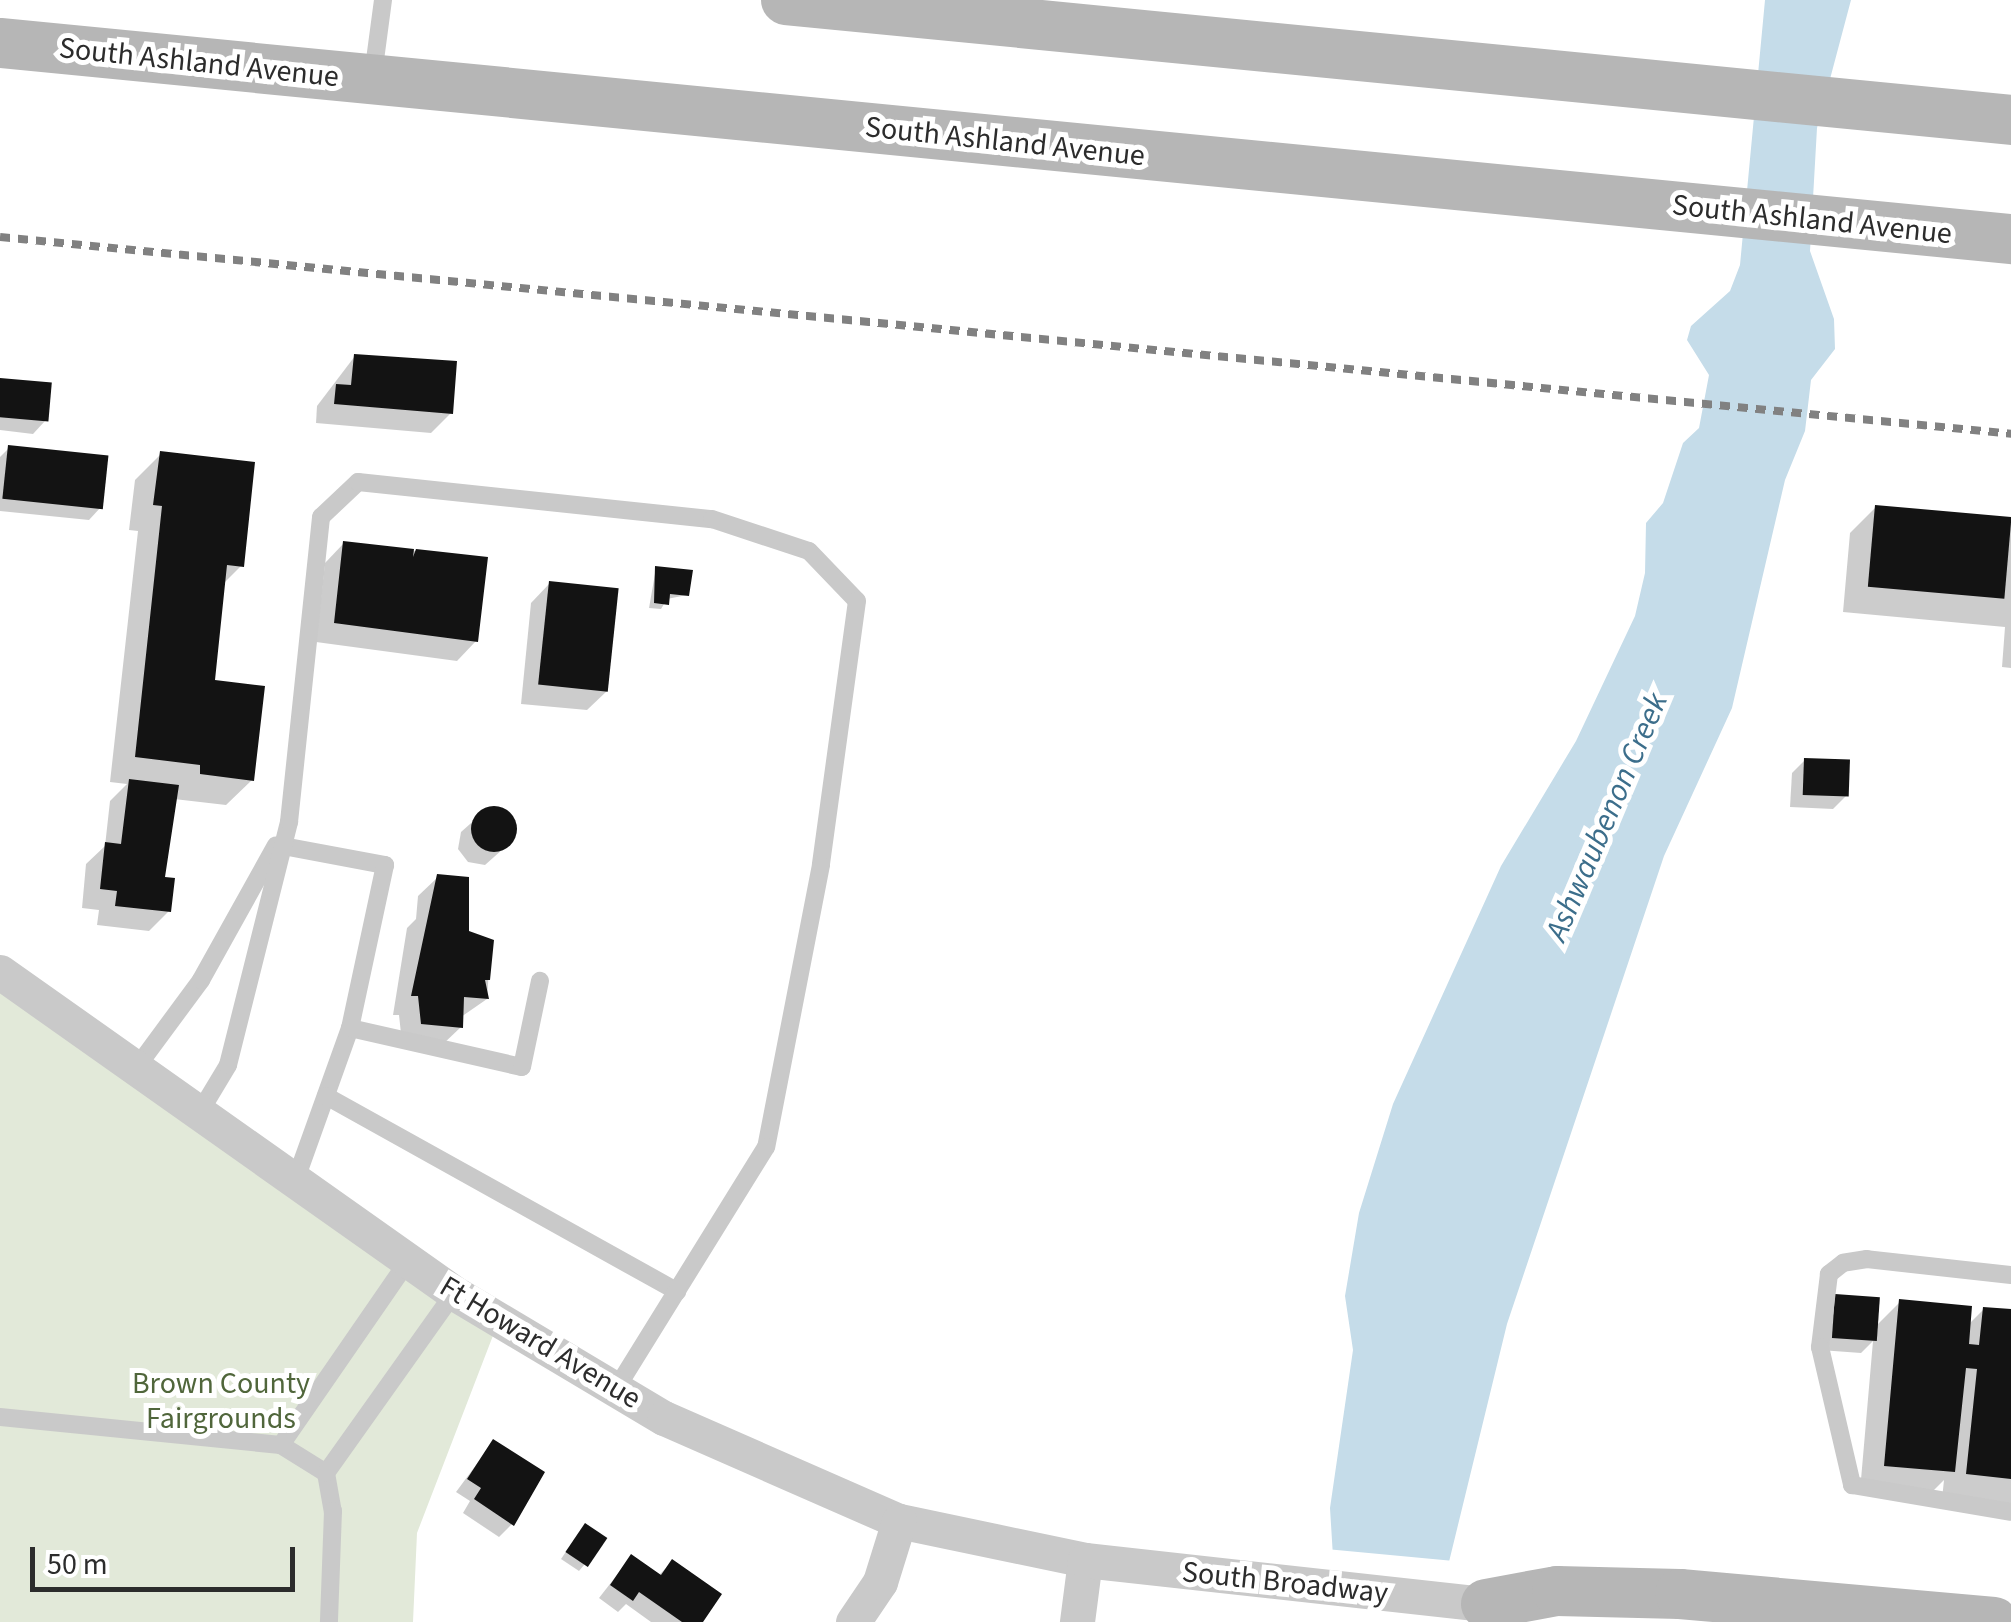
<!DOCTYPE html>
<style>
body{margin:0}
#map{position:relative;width:2011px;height:1622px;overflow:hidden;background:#fff;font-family:"Source Sans 3",sans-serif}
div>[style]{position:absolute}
.green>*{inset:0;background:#e2e9d9}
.water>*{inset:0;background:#c5dce9}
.pier>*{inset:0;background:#fff}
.shadow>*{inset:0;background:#0003}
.building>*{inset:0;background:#131313;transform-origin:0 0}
.round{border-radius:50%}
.lane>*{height:18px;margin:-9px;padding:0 9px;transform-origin:9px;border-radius:9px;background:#c9c9c9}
.street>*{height:35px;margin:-17.5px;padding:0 17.5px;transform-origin:17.5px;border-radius:17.5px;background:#c9c9c9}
.secondary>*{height:50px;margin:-25px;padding:0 25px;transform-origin:25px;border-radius:25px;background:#b6b6b6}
.rail>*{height:8px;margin-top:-4px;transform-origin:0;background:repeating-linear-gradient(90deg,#818181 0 10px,transparent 0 18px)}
span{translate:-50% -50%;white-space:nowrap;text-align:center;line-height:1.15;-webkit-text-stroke:10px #fff;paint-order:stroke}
.street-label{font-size:30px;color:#2c2c2c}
.park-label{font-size:30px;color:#50663b}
.water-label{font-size:32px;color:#3c6e8b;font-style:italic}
.scale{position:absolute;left:30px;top:1547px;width:265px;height:45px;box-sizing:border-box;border:5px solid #2c2c2c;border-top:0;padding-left:12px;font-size:30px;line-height:35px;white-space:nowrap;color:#2c2c2c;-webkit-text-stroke:8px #fff;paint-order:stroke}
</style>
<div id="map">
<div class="green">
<i style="clip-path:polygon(0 972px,499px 1320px,417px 1533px,413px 1622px,0 1622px)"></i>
</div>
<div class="water">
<i style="clip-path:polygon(1765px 0,1851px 0,1817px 128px,1810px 251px,1834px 319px,1835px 349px,1811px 380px,1805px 431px,1785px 480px,1732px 708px,1664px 856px,1507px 1324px,1448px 1566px,1337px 1622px,1330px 1508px,1353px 1350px,1345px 1296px,1359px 1213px,1393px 1104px,1501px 866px,1576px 741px,1635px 616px,1645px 573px,1646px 523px,1663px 503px,1683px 443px,1699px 428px,1709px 375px,1687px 340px,1691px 326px,1730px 291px,1740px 265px)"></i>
</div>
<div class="pier">
<i style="clip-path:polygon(1326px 1549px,1454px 1561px,1453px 1622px,1332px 1622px)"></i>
</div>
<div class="shadow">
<i style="clip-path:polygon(355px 356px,451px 413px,431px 433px,316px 423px,317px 406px)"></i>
<i style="clip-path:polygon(0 381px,45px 421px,33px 434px,0 430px)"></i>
<i style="clip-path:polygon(9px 448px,101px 507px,89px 520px,0 511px,0 457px)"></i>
<i style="clip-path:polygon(161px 454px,241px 566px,223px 584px,212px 682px,252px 780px,226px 805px,174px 799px,162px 880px,169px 911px,149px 931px,97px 925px,99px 910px,82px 908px,86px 864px,105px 846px,110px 801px,127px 784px,110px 782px,138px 531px,129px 530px,135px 480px)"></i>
<i style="clip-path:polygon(1876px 507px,2011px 520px,2011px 668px,2002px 667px,2005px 627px,1843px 612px,1850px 533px)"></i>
<i style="clip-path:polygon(344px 543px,485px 559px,476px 641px,457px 661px,316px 642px,325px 563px)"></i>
<i style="clip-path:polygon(656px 568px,687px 595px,667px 599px,661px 609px,649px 608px)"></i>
<i style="clip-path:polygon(550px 583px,607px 691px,587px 710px,521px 704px,531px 603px)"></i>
<i style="clip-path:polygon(1805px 760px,1846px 796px,1833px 809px,1790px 807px,1792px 773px)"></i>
<i style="clip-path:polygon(488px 808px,506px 810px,515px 824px,513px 840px,485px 865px,468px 862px,458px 849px,461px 832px)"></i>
<i style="clip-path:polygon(438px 877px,467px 933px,491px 941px,487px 999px,461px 1017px,461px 1027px,441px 1046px,402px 1043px,399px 1015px,393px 1015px,407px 928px,416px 919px,418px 896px)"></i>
<i style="clip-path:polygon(1836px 1296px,1875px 1327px,1900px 1302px,1968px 1325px,1984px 1309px,2011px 1312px,2011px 1506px,1942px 1499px,1944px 1480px,1927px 1497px,1860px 1491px,1873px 1341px,1861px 1353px,1820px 1350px)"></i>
<i style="clip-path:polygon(493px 1442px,512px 1524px,499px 1537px,463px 1513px,470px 1501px,456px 1492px)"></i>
<i style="clip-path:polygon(580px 1531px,584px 1565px,579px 1571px,561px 1559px)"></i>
<i style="clip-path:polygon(631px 1557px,658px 1576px,672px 1562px,700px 1622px,651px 1622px,626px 1604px,618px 1612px,599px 1598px)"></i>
</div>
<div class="building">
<i style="clip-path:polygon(354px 354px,457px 361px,453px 414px,334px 404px,336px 384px,351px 385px)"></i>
<i style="left:0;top:378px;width:52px;height:39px;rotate:5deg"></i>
<i style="left:8px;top:445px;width:101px;height:54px;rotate:6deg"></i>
<i style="clip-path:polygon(160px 451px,255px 462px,244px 567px,227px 565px,215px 680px,265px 686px,254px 781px,200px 774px,200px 765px,135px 757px,162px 506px,153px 505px)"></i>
<i style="left:1875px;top:505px;width:137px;height:82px;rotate:5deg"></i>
<i style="clip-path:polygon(343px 541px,414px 549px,413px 557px,416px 549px,488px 557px,478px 642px,334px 623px)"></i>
<i style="clip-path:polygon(655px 566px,693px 570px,689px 596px,670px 594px,669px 605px,654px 603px)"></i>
<i style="left:549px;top:581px;width:70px;height:104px;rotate:6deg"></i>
<i style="left:1804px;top:758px;width:46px;height:37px;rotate:2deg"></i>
<i style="clip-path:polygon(129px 779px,179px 785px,165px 877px,175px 878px,171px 912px,115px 906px,117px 891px,100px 889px,105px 842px,121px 844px)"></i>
<i class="round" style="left:471px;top:806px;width:46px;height:46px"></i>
<i style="clip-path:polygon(437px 874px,469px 877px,469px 931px,494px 940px,490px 980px,485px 980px,489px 999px,464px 997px,463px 1028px,421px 1024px,418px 996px,411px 996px)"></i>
<i style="left:1835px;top:1294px;width:45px;height:44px;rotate:4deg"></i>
<i style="clip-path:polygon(1899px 1299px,1972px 1306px,1969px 1344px,1979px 1345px,1983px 1307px,2011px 1309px,2011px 1479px,1966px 1474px,1977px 1369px,1966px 1368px,1955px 1472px,1884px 1466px)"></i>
<i style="clip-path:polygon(493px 1439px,545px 1472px,514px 1526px,474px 1499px,481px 1488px,467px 1479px)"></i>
<i style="left:585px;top:1523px;width:27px;height:35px;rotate:34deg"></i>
<i style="clip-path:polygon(631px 1554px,661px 1575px,672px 1559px,722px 1594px,703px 1622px,682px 1622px,639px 1592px,633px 1601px,610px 1585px)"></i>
</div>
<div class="lane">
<i style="left:373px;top:75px;width:76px;rotate:-82.4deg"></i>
<i style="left:283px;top:846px;width:104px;rotate:10.6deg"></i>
<i style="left:385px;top:865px;width:167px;rotate:102.1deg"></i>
<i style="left:350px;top:1028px;width:164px;rotate:109.7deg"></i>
<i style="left:350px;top:1028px;width:176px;rotate:12.8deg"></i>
<i style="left:522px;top:1067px;width:88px;rotate:-78.2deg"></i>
<i style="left:134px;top:1071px;width:113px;rotate:-53.6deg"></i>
<i style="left:201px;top:980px;width:154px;rotate:-60.9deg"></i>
<i style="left:326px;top:1096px;width:402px;rotate:29.1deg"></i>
<i style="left:198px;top:1115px;width:58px;rotate:-59deg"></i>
<i style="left:228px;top:1065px;width:251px;rotate:-75.9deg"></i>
<i style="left:289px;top:822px;width:307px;rotate:-84deg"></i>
<i style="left:321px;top:517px;width:51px;rotate:-43.4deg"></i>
<i style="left:358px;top:482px;width:356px;rotate:6deg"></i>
<i style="left:712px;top:519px;width:102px;rotate:18.3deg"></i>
<i style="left:809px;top:551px;width:69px;rotate:46.2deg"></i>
<i style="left:857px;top:601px;width:266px;rotate:97.8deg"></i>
<i style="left:821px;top:865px;width:287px;rotate:101deg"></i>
<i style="left:766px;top:1147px;width:285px;rotate:121.8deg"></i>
<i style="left:2011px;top:1275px;width:145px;rotate:-173.7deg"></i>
<i style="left:1867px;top:1259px;width:24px;rotate:171deg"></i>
<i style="left:1843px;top:1263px;width:18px;rotate:142deg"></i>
<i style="left:1829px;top:1274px;width:74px;rotate:97deg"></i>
<i style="left:1820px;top:1347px;width:142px;rotate:76.9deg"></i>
<i style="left:1852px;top:1485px;width:161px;rotate:9.6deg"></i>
<i style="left:0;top:1417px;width:282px;rotate:5.7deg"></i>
<i style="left:281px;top:1445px;width:53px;rotate:31.9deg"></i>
<i style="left:326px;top:1473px;width:39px;rotate:80deg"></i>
<i style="left:333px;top:1511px;width:111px;rotate:92.1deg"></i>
<i style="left:281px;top:1445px;width:224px;rotate:-55.4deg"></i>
<i style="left:326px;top:1473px;width:221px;rotate:-54.6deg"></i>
</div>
<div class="street">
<i style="left:0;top:972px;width:556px;rotate:35.26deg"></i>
<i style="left:454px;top:1293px;width:244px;rotate:30.8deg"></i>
<i style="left:664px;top:1418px;width:257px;rotate:23.7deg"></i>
<i style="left:899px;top:1521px;width:190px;rotate:11.8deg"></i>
<i style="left:1085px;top:1560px;width:63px;rotate:97.4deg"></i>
<i style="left:1085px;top:1560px;width:403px;rotate:6.3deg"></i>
<i style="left:853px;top:1622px;width:48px;rotate:-56deg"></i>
<i style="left:880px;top:1582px;width:64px;rotate:-72.7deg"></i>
</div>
<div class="secondary">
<i style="left:786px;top:0;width:1231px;rotate:5.59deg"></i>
<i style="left:0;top:43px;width:2021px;rotate:5.57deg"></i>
<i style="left:1486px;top:1604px;width:72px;rotate:-10.4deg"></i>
<i style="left:1557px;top:1591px;width:123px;rotate:1.4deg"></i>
<i style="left:1680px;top:1594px;width:315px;rotate:5.1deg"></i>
</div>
<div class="rail">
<i style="left:0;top:237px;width:2021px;rotate:5.59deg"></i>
</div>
<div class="street-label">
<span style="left:199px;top:63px;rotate:6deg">South Ashland Avenue</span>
<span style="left:1005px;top:142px;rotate:6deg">South Ashland Avenue</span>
<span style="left:1812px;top:220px;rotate:6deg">South Ashland Avenue</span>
<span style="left:540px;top:1343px;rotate:31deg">Ft Howard Avenue</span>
<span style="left:1285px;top:1583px;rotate:6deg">South Broadway</span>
</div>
<div class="park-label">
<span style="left:221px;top:1401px">Brown County<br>Fairgrounds</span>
</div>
<div class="water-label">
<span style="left:1607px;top:817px;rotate:-67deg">Ashwaubenon Creek</span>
</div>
<div class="scale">50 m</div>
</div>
